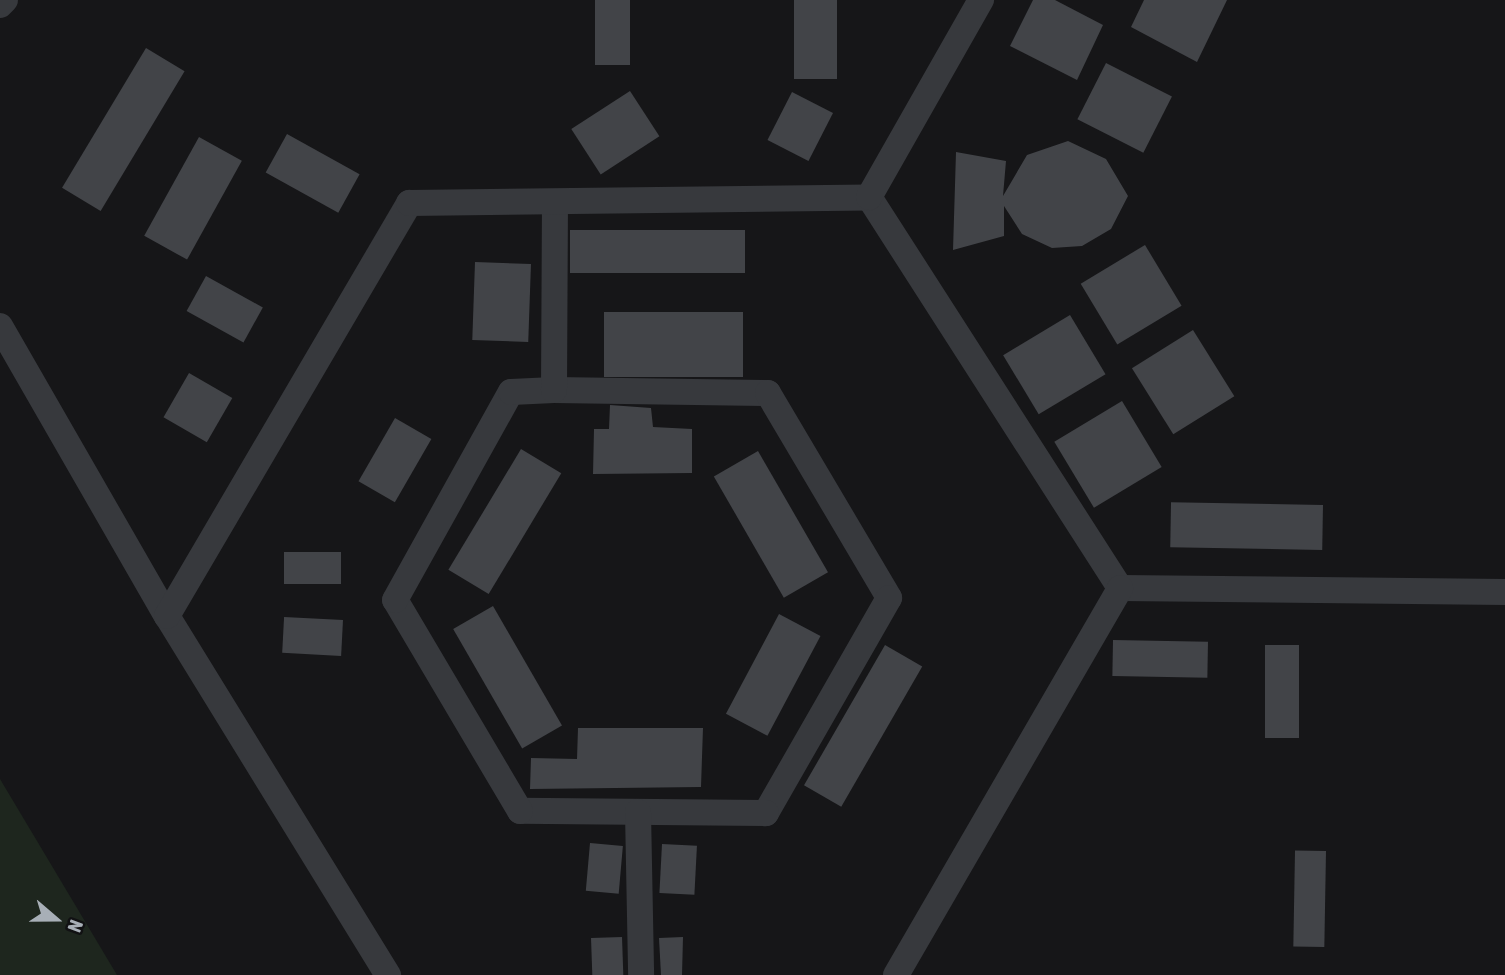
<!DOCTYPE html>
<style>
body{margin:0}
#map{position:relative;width:1505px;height:975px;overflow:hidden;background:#161618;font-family:"Asap Condensed",sans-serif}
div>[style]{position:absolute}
.green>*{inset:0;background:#1e261e}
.building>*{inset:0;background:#424448;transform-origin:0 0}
.minor>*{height:26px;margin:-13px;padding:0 13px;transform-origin:13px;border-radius:13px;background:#37393d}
span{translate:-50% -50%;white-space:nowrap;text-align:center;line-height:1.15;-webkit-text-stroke:5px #111113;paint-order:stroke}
.north{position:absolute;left:21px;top:884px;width:70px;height:70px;-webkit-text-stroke:5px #111113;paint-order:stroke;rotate:110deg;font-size:19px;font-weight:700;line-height:28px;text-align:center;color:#a8afb7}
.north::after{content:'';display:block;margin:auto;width:24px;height:32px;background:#a8afb7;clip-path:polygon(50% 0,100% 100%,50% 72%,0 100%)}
</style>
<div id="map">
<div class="green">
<i style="clip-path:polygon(0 779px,117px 975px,0 975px)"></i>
</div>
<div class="building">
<i style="left:595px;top:0;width:35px;height:65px"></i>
<i style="left:794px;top:0;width:43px;height:79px"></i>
<i style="clip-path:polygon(1033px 0,1055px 0,1103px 25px,1077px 80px,1010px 46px)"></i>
<i style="clip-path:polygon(1144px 0,1227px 0,1197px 62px,1131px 27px)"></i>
<i style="left:146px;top:48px;width:45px;height:163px;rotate:31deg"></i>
<i style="left:1106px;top:63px;width:74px;height:63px;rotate:27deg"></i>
<i style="left:630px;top:91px;width:54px;height:70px;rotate:57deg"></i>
<i style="left:792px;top:92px;width:46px;height:54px;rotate:27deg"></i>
<i style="left:287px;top:134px;width:83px;height:44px;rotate:29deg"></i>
<i style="left:199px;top:137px;width:49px;height:113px;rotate:29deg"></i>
<i style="clip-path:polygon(1068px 141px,1106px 159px,1128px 196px,1111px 229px,1082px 246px,1052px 248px,1022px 234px,1004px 206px,1004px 236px,953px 250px,956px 152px,1006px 161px,1003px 196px,1027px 155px)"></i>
<i style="left:570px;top:230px;width:175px;height:43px"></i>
<i style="left:1145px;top:245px;width:71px;height:75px;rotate:59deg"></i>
<i style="left:475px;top:262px;width:56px;height:78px;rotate:2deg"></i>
<i style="left:206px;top:276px;width:65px;height:40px;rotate:29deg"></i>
<i style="left:604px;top:312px;width:139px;height:65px"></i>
<i style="left:1070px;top:315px;width:69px;height:78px;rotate:59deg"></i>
<i style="left:1193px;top:330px;width:78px;height:72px;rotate:58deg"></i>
<i style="left:189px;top:373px;width:50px;height:51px;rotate:30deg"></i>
<i style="left:1122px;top:401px;width:77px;height:79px;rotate:59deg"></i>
<i style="clip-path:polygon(610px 405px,651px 408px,653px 427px,692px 429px,692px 473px,593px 474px,594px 429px,609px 429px)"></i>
<i style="left:395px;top:418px;width:42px;height:73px;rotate:30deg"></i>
<i style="left:521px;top:449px;width:47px;height:141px;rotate:31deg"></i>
<i style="left:758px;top:451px;width:140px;height:51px;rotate:60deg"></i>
<i style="left:1323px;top:505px;width:45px;height:152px;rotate:91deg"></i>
<i style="left:341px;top:552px;width:32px;height:57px;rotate:90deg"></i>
<i style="left:493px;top:606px;width:138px;height:46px;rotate:60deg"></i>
<i style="left:779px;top:614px;width:47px;height:113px;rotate:28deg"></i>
<i style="left:343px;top:620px;width:36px;height:59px;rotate:93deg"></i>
<i style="left:1113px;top:640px;width:95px;height:36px;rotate:1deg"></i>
<i style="left:885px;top:645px;width:43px;height:162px;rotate:30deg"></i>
<i style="left:1265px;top:645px;width:34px;height:93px"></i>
<i style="clip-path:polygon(578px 728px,703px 728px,701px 787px,530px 789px,531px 758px,577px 759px)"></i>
<i style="left:590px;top:843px;width:33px;height:48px;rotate:5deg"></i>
<i style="left:662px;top:844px;width:35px;height:49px;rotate:3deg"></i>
<i style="left:1326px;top:851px;width:96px;height:31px;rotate:91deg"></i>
<i style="left:622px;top:937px;width:38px;height:31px;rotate:88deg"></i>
<i style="clip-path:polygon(683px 937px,682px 975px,661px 975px,659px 938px)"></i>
</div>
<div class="minor">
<i style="left:0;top:5px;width:7px;rotate:-45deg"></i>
<i style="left:869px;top:197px;width:465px;rotate:57.3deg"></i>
<i style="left:1120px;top:588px;width:385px;rotate:0.6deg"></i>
<i style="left:0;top:326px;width:335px;rotate:60.1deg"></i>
<i style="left:167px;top:616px;width:422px;rotate:58.4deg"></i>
<i style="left:554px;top:390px;width:214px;rotate:0.8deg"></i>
<i style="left:768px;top:393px;width:238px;rotate:59.4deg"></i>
<i style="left:889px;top:598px;width:248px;rotate:119.8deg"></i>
<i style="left:766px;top:813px;width:246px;rotate:-179.5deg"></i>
<i style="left:520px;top:811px;width:245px;rotate:-120.6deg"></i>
<i style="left:395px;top:600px;width:238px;rotate:-60.9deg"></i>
<i style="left:511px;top:392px;width:43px;rotate:-2.7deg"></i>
<i style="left:554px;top:390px;width:188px;rotate:-89.7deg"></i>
<i style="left:167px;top:616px;width:479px;rotate:-59.6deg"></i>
<i style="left:409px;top:203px;width:460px;rotate:-0.7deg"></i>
<i style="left:869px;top:197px;width:227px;rotate:-60.4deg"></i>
<i style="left:638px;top:812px;width:163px;rotate:88.9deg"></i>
<i style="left:896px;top:975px;width:447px;rotate:-59.9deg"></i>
</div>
<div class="north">N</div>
</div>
